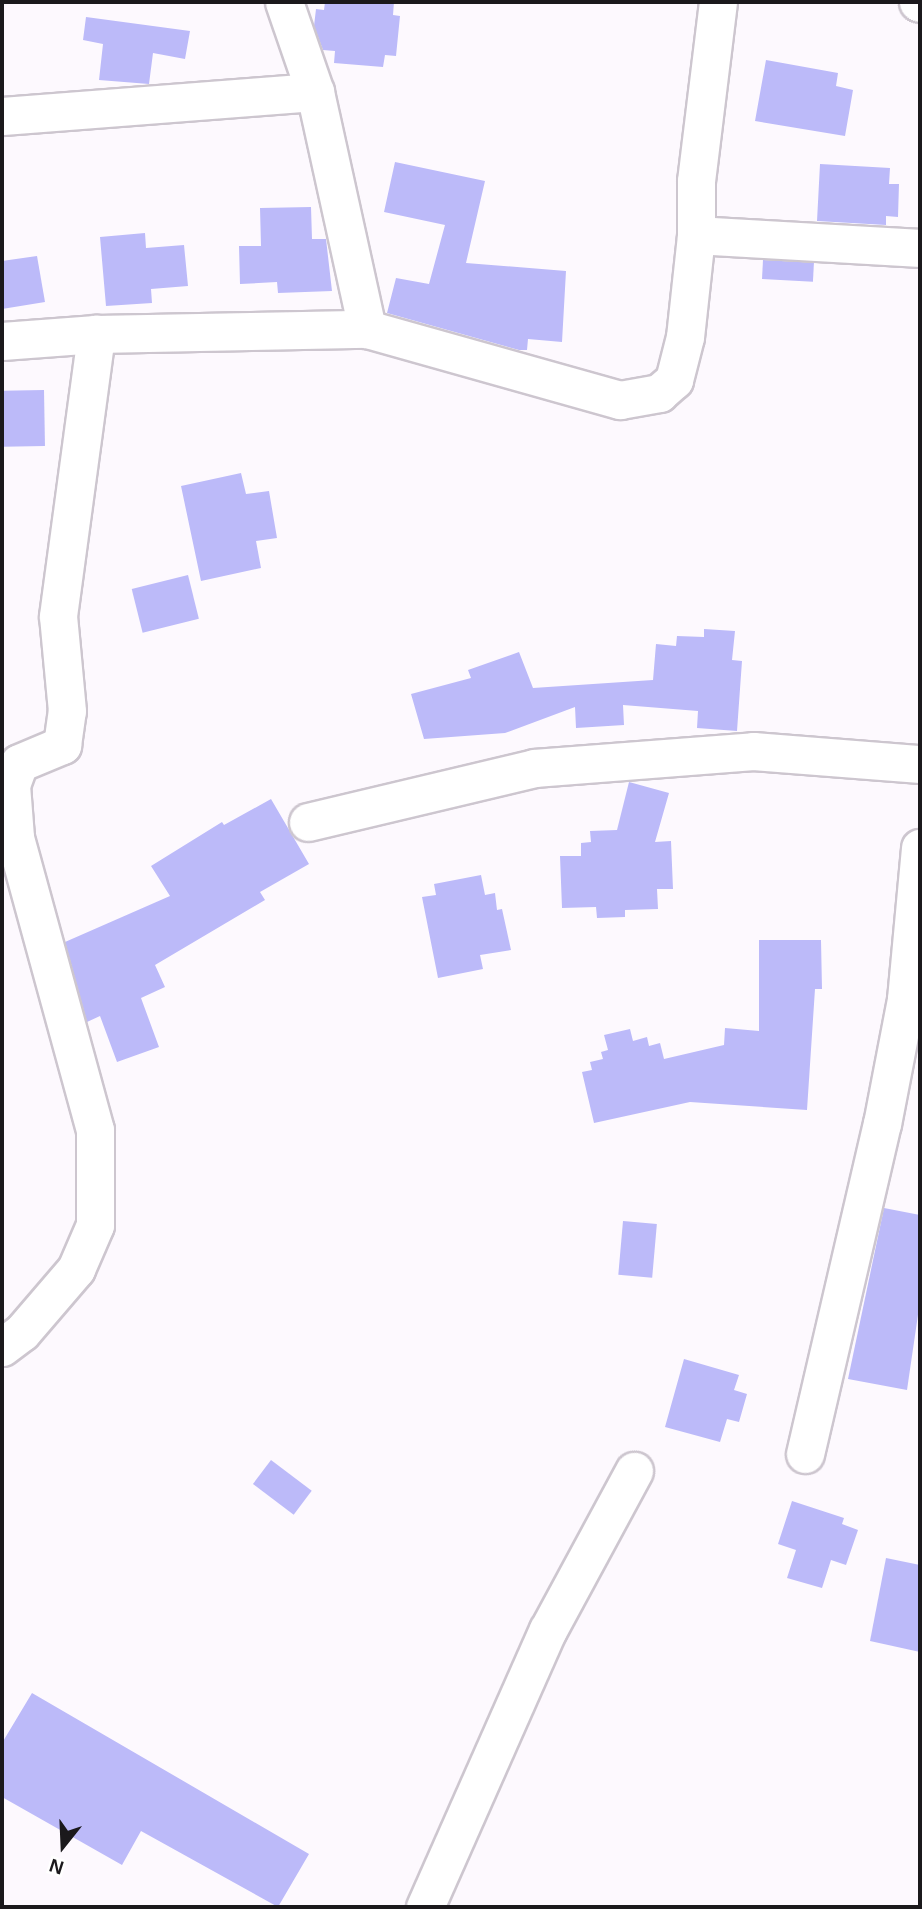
<!DOCTYPE html>
<style>
body{margin:0}
#map{position:relative;width:922px;height:1909px;overflow:hidden;background:#fdf9fe;font-family:Helvetica,sans-serif}
div>[style]{position:absolute}
.building>*{inset:0;background:#bcbaf9;transform-origin:0 0}
.roads{filter:drop-shadow(2px 0 #cdc6cf) drop-shadow(-2px 0 #cdc6cf) drop-shadow(0 2px #cdc6cf) drop-shadow(0 -2px #cdc6cf)}
.minor>*{height:37px;margin:-18.5px;padding:0 18.5px;transform-origin:18.5px;border-radius:18.5px;background:#fff}
span{translate:-50% -50%;white-space:nowrap;text-align:center;line-height:1.15;-webkit-text-stroke:5px #fff;paint-order:stroke}
.frame{position:absolute;inset:0;border:4px solid #1b191c;pointer-events:none}
.north{position:absolute;left:28px;top:1811px;width:70px;height:70px;-webkit-text-stroke:5px #fff;paint-order:stroke;rotate:198deg;font-size:19px;font-weight:700;line-height:28px;text-align:center;color:#1b191c}
.north::after{content:'';display:block;margin:auto;width:24px;height:32px;background:#1b191c;clip-path:polygon(50% 0,100% 100%,50% 72%,0 100%)}
</style>
<div id="map">
<div class="building">
<i style="clip-path:polygon(325px 2px,394px 2px,393px 15px,400px 16px,396px 56px,385px 55px,383px 67px,334px 63px,335px 51px,323px 50px,314px 26px,316px 9px,324px 10px)"></i>
<i style="clip-path:polygon(86px 17px,190px 31px,185px 59px,153px 53px,149px 84px,99px 80px,103px 44px,83px 40px)"></i>
<i style="clip-path:polygon(766px 60px,838px 73px,836px 86px,853px 90px,845px 136px,755px 121px)"></i>
<i style="clip-path:polygon(395px 162px,485px 181px,466px 263px,566px 271px,562px 342px,528px 339px,527px 350px,519px 350px,387px 313px,396px 278px,429px 284px,445px 225px,384px 212px)"></i>
<i style="clip-path:polygon(820px 164px,890px 168px,889px 184px,899px 184px,898px 217px,886px 216px,886px 225px,817px 221px)"></i>
<i style="clip-path:polygon(311px 207px,312px 239px,326px 239px,332px 291px,278px 293px,277px 282px,240px 284px,239px 246px,261px 246px,260px 208px)"></i>
<i style="clip-path:polygon(145px 233px,146px 248px,184px 245px,188px 286px,151px 289px,152px 303px,106px 306px,100px 237px)"></i>
<i style="clip-path:polygon(37px 256px,45px 302px,2px 309px,2px 261px)"></i>
<i style="left:763px;top:260px;width:51px;height:19px;rotate:3deg"></i>
<i style="left:44px;top:390px;width:56px;height:42px;rotate:89deg"></i>
<i style="clip-path:polygon(241px 473px,246px 494px,269px 491px,277px 538px,256px 541px,261px 568px,201px 581px,181px 486px)"></i>
<i style="left:188px;top:575px;width:45px;height:58px;rotate:76deg"></i>
<i style="clip-path:polygon(704px 629px,735px 631px,732px 660px,742px 661px,737px 731px,697px 728px,698px 711px,623px 705px,624px 725px,576px 728px,575px 707px,505px 733px,424px 739px,411px 694px,471px 678px,468px 670px,519px 652px,533px 688px,653px 680px,656px 644px,676px 646px,677px 636px,704px 637px)"></i>
<i style="clip-path:polygon(629px 782px,669px 793px,655px 842px,671px 841px,673px 889px,657px 889px,658px 909px,625px 910px,625px 917px,597px 918px,596px 907px,562px 908px,560px 856px,581px 856px,581px 843px,591px 842px,590px 831px,617px 830px)"></i>
<i style="clip-path:polygon(271px 799px,309px 864px,260px 892px,265px 900px,155px 965px,165px 987px,141px 998px,159px 1047px,117px 1062px,100px 1016px,87px 1022px,65px 942px,170px 896px,151px 866px,222px 822px,224px 825px)"></i>
<i style="clip-path:polygon(481px 875px,485px 895px,495px 893px,497px 910px,502px 909px,511px 950px,480px 955px,483px 969px,438px 978px,422px 897px,436px 895px,434px 884px)"></i>
<i style="clip-path:polygon(759px 940px,821px 940px,822px 989px,815px 989px,807px 1110px,690px 1102px,594px 1123px,582px 1072px,592px 1070px,590px 1062px,603px 1059px,601px 1052px,608px 1050px,604px 1035px,630px 1029px,633px 1041px,647px 1037px,649px 1046px,660px 1043px,664px 1059px,724px 1045px,725px 1028px,759px 1031px)"></i>
<i style="clip-path:polygon(884px 1208px,920px 1215px,920px 1301px,907px 1390px,848px 1379px)"></i>
<i style="left:623px;top:1221px;width:34px;height:54px;rotate:5deg"></i>
<i style="clip-path:polygon(684px 1359px,739px 1375px,734px 1390px,747px 1394px,739px 1422px,727px 1419px,720px 1442px,665px 1427px)"></i>
<i style="left:271px;top:1460px;width:51px;height:30px;rotate:37deg"></i>
<i style="clip-path:polygon(792px 1501px,844px 1518px,842px 1524px,858px 1530px,846px 1565px,831px 1560px,822px 1588px,787px 1578px,796px 1550px,778px 1544px)"></i>
<i style="clip-path:polygon(886px 1558px,920px 1565px,920px 1652px,870px 1641px)"></i>
<i style="clip-path:polygon(32px 1693px,309px 1854px,278px 1907px,141px 1831px,122px 1865px,2px 1797px,2px 1743px)"></i>
</div>
<div class="roads">
<div class="minor">
<i style="left:284px;top:2px;width:95px;rotate:71deg"></i>
<i style="left:315px;top:92px;width:243px;rotate:77.6deg"></i>
<i style="left:918px;top:2px;width:2px;rotate:27deg"></i>
<i style="left:2px;top:116px;width:314px;rotate:-4.4deg"></i>
<i style="left:696px;top:235px;width:224px;rotate:3.3deg"></i>
<i style="left:2px;top:341px;width:94px;rotate:-4.3deg"></i>
<i style="left:96px;top:334px;width:271px;rotate:-1.1deg"></i>
<i style="left:367px;top:329px;width:263px;rotate:15.7deg"></i>
<i style="left:620px;top:400px;width:40px;rotate:-10deg"></i>
<i style="left:659px;top:393px;width:20px;rotate:-41deg"></i>
<i style="left:674px;top:380px;width:44px;rotate:-75.7deg"></i>
<i style="left:685px;top:337px;width:103px;rotate:-83.8deg"></i>
<i style="left:696px;top:235px;width:54px;rotate:-90deg"></i>
<i style="left:696px;top:181px;width:180px;rotate:-83deg"></i>
<i style="left:308px;top:822px;width:232px;rotate:-13.4deg"></i>
<i style="left:534px;top:768px;width:220px;rotate:-4.4deg"></i>
<i style="left:753px;top:751px;width:168px;rotate:4.5deg"></i>
<i style="left:2px;top:1347px;width:25px;rotate:-37deg"></i>
<i style="left:22px;top:1332px;width:83px;rotate:-49.4deg"></i>
<i style="left:76px;top:1269px;width:48px;rotate:-66.6deg"></i>
<i style="left:95px;top:1225px;width:95px;rotate:-90deg"></i>
<i style="left:95px;top:1130px;width:304px;rotate:-105.3deg"></i>
<i style="left:15px;top:837px;width:52px;rotate:-94.4deg"></i>
<i style="left:11px;top:785px;width:23px;rotate:-70deg"></i>
<i style="left:19px;top:763px;width:47px;rotate:-22.7deg"></i>
<i style="left:62px;top:745px;width:34px;rotate:-82deg"></i>
<i style="left:67px;top:711px;width:95px;rotate:-95.4deg"></i>
<i style="left:58px;top:616px;width:285px;rotate:-82.3deg"></i>
<i style="left:805px;top:1454px;width:339px;rotate:-76.9deg"></i>
<i style="left:882px;top:1124px;width:127px;rotate:-79.1deg"></i>
<i style="left:906px;top:999px;width:152px;rotate:-84.7deg"></i>
<i style="left:425px;top:1907px;width:303px;rotate:-66.1deg"></i>
<i style="left:548px;top:1630px;width:181px;rotate:-61.6deg"></i>
</div>
</div>
<div class="frame"></div>
<div class="north">N</div>
</div>
